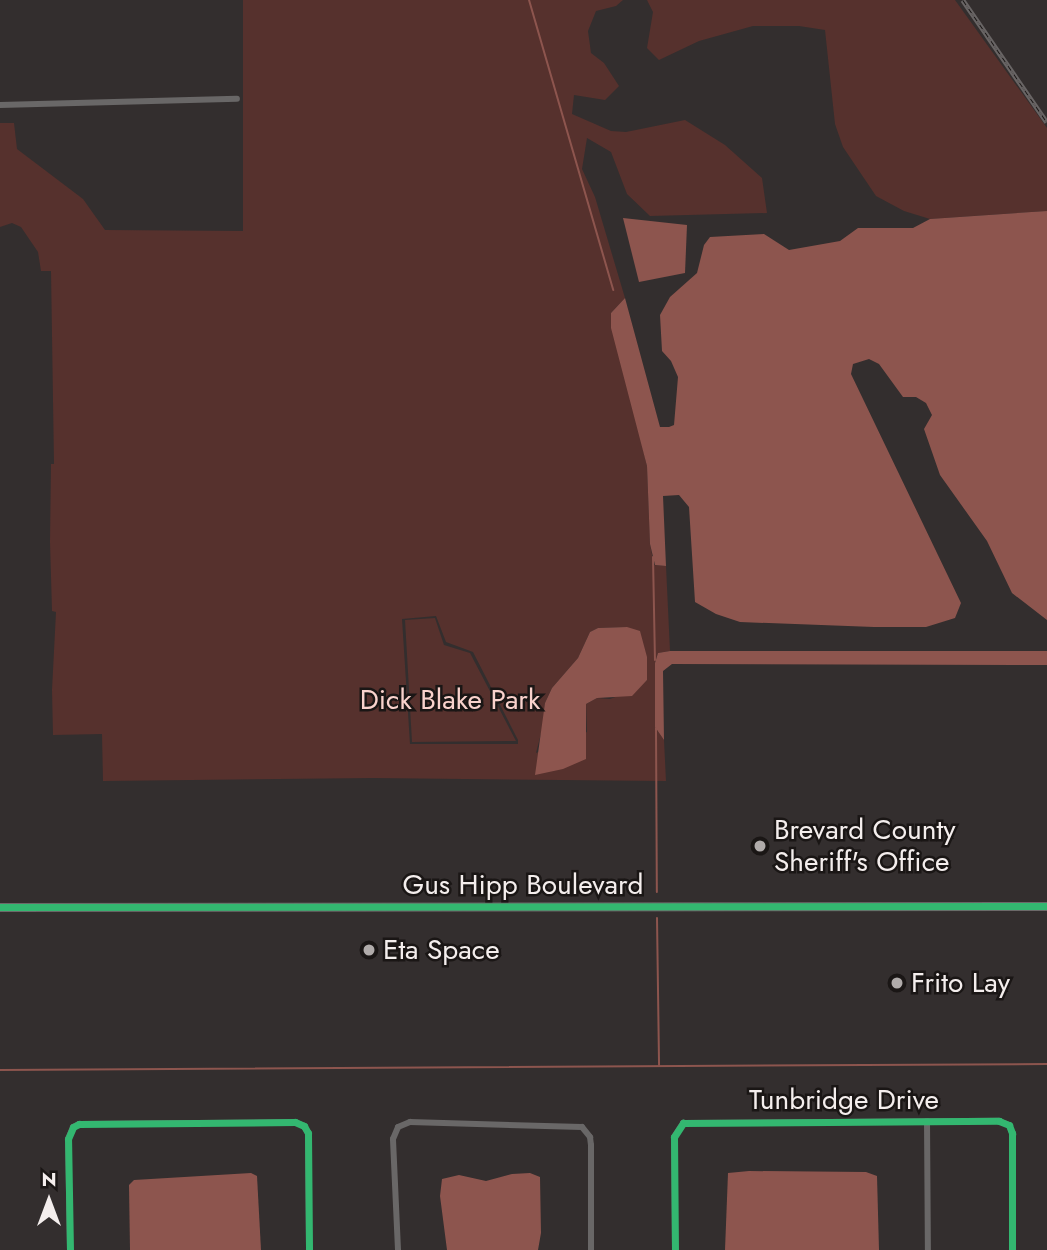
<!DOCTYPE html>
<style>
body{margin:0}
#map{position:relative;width:1047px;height:1250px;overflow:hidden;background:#332e2e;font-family:Jost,sans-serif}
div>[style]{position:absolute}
.green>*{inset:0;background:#56312d}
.water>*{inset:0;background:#8d554e}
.stream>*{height:2px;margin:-1px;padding:0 1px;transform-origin:1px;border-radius:1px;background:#8d554e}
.street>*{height:6px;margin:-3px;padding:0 3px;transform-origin:3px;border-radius:3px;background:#696767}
.secondary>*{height:9px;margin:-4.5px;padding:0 4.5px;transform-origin:4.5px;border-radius:4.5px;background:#6c6969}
.rail>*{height:4.5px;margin-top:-2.25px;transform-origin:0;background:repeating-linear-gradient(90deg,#1a1615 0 5px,#696565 0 10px);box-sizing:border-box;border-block:2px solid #696565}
.cycleway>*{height:7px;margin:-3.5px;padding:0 3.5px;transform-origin:3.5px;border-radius:3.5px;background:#33b770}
.dots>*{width:19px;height:19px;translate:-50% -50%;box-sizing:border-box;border:4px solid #1a1615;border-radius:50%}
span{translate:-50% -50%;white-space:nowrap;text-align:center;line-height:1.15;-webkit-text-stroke:5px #1a1615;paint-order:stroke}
.park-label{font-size:28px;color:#f9d2cc}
.poi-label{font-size:28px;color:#f4eeed}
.left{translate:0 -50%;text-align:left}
.street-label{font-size:28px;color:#f4eeed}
.north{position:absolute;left:14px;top:1166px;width:70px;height:70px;-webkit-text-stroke:5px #1a1615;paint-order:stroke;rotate:0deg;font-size:19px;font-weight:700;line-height:28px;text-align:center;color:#f4eeed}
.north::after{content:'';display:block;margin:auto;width:24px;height:32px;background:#f4eeed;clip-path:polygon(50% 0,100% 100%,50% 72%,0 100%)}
</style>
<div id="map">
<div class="green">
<i style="clip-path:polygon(evenodd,243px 0,623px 0,616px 6px,596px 11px,588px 31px,591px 53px,604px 63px,619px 86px,605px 100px,574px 95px,572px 114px,611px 131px,626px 132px,685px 120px,725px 145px,762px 178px,767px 213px,650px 216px,627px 194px,611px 152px,587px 138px,582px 169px,595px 197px,625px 298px,611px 313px,647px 466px,650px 544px,654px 565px,666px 566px,670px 651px,658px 653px,655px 663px,655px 727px,664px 740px,666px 781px,373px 778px,103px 781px,102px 734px,53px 735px,52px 690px,56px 612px,52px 611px,50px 542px,51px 464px,54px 464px,51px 271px,41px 271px,38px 252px,21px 227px,12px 223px,0 227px,0 123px,14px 123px,17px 149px,83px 199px,105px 230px,243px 231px,243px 0,436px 616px,446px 642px,473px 652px,518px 740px,518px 744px,410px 744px,402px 619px,436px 616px,243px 0,627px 627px,647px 680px,636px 689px,610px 699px,597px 698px,586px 704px,587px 732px,536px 753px,543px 726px,545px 703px,552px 688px,578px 658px,590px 632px,598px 628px,627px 627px)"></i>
<i style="clip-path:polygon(647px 0,955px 0,1047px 128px,1047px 211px,930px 219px,904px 211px,876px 196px,843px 147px,835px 124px,825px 30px,799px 26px,753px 26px,699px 41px,659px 60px,647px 48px,653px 12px)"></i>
<i style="clip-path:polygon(435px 618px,444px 645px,470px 653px,516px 741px,412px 742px,405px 620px)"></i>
</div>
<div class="water">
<i style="clip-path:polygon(1047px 211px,1047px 620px,1012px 593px,987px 541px,940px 475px,924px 429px,932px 415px,926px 403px,916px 397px,903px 397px,879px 364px,869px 359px,853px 364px,851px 374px,961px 603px,955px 618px,926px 627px,874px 627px,740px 622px,716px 614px,695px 602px,689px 507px,679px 495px,663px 496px,666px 566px,655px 565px,650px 544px,647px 466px,611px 328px,611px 313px,625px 298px,660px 427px,669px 427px,674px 425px,678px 377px,671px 361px,662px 351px,660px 315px,670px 297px,697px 273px,704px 245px,710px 237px,764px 234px,789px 250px,840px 241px,858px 228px,913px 228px,930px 219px)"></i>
<i style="clip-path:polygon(623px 218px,687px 225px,685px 273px,639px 282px)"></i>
<i style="clip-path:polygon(627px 627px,640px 631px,647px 657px,647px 680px,632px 696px,597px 698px,586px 704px,586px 759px,563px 769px,535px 775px,545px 703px,552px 688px,578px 658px,590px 632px,598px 628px)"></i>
<i style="clip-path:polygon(670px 651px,1047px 651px,1047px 665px,672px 664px,663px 671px,664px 740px,655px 727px,655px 663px,658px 653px)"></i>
<i style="clip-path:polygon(749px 1171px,866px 1172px,877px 1176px,879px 1250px,725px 1250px,728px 1173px)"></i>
<i style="clip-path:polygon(251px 1173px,257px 1176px,261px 1250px,130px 1250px,129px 1185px,134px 1180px)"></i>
<i style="clip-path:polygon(512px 1174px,530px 1173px,540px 1177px,541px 1233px,538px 1250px,447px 1250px,440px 1196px,442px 1179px,459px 1175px,486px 1181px)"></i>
</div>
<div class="stream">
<i style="left:529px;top:0;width:302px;rotate:73.8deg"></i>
<i style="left:653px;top:557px;width:103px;rotate:88.9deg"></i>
<i style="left:656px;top:728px;width:164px;rotate:89.7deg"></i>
<i style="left:657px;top:918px;width:147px;rotate:89.2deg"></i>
<i style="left:0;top:1070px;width:1047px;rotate:-0.33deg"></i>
</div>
<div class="street">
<i style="left:0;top:105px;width:237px;rotate:-1.5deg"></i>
<i style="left:927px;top:1121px;width:129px;rotate:89.6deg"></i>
<i style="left:70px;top:1250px;width:111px;rotate:-91deg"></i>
<i style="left:68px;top:1139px;width:13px;rotate:-67deg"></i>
<i style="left:73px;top:1127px;width:7px;rotate:-27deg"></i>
<i style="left:79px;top:1124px;width:216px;rotate:-0.5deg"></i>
<i style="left:295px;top:1122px;width:10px;rotate:24deg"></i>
<i style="left:304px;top:1126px;width:8px;rotate:60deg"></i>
<i style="left:308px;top:1133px;width:117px;rotate:89.5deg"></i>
<i style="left:398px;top:1250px;width:111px;rotate:-92.6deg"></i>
<i style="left:393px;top:1139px;width:13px;rotate:-67deg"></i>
<i style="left:398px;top:1127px;width:13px;rotate:-23deg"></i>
<i style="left:410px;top:1122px;width:172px;rotate:1.7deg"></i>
<i style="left:582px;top:1127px;width:13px;rotate:51deg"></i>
<i style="left:590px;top:1137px;width:8px;rotate:83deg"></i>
<i style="left:591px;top:1145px;width:105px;rotate:90deg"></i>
<i style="left:675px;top:1250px;width:113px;rotate:-90.5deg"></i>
<i style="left:674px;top:1137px;width:17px;rotate:-57deg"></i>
<i style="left:683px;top:1123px;width:316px;rotate:-0.4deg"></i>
<i style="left:999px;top:1121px;width:11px;rotate:22deg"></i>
<i style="left:1009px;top:1125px;width:9px;rotate:69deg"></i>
<i style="left:1012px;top:1133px;width:117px;rotate:90deg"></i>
</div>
<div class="secondary">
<i style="left:0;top:907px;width:1047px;rotate:-0.05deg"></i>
</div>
<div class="rail">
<i style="left:963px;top:0;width:148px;rotate:55.5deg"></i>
</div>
<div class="cycleway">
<i style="left:0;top:907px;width:1047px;rotate:-0.05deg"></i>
<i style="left:70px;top:1250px;width:111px;rotate:-91deg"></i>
<i style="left:68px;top:1139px;width:13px;rotate:-67deg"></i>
<i style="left:73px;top:1127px;width:7px;rotate:-27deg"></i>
<i style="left:79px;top:1124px;width:216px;rotate:-0.5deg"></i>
<i style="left:295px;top:1122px;width:10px;rotate:24deg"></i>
<i style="left:304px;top:1126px;width:8px;rotate:60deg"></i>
<i style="left:308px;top:1133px;width:117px;rotate:89.5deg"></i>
<i style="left:675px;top:1250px;width:113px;rotate:-90.5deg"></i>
<i style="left:674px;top:1137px;width:17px;rotate:-57deg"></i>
<i style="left:683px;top:1123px;width:316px;rotate:-0.4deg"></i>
<i style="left:999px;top:1121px;width:11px;rotate:22deg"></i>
<i style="left:1009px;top:1125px;width:9px;rotate:69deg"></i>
<i style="left:1012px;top:1133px;width:117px;rotate:90deg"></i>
</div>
<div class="dots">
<i style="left:760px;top:846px;background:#b0abaa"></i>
<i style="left:369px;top:950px;background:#b0abaa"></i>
<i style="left:897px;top:983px;background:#b0abaa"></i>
</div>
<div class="park-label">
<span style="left:450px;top:700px">Dick Blake Park</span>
</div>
<div class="poi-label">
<span class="left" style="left:774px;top:846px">Brevard County<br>Sheriff's Office</span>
<span class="left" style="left:383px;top:950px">Eta Space</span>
<span class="left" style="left:911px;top:983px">Frito Lay</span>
</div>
<div class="street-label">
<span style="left:523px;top:885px">Gus Hipp Boulevard</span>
<span style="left:844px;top:1100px">Tunbridge Drive</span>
</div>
<div class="north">N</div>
</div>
